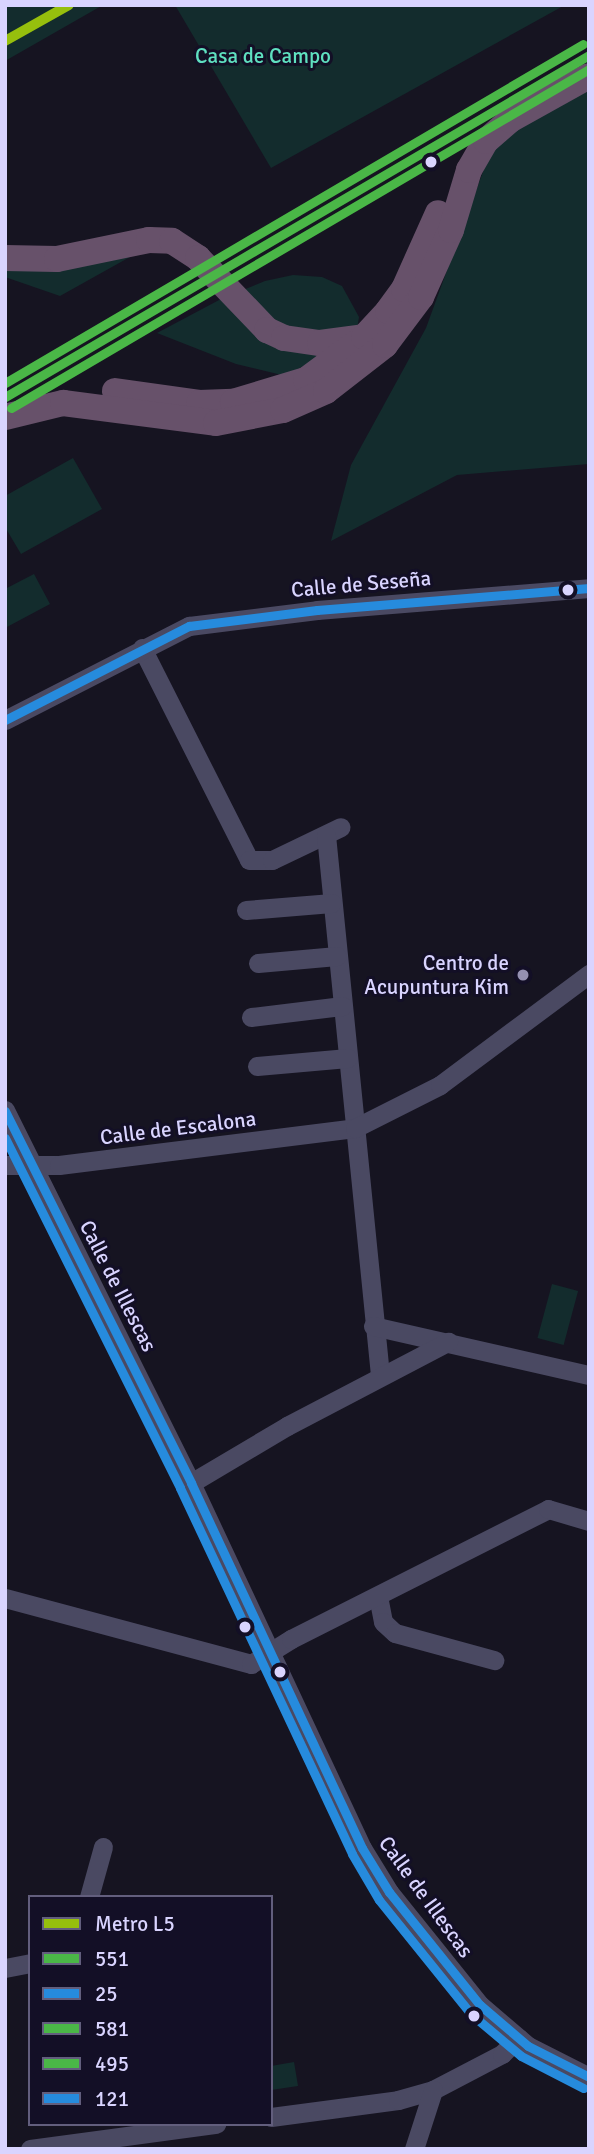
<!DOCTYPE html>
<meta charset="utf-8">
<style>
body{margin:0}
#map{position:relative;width:594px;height:2154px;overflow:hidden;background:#161421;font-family:Signika,sans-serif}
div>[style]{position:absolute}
.green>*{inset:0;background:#132c2d;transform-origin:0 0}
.minor>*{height:19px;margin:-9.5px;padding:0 9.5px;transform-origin:9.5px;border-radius:9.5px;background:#4a4962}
.highway>*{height:26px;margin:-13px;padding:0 13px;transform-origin:13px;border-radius:13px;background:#67516a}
.bus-1>*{height:9px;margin:-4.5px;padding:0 4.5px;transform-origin:4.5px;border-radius:4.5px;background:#4ab747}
.bus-2>*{height:9px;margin:-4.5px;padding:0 4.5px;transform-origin:4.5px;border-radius:4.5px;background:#268bdd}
.bus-3>*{height:9px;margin:-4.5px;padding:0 4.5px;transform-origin:4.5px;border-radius:4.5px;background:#4ab747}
.bus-4>*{height:9px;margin:-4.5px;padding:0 4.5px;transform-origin:4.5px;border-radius:4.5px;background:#4ab747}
.bus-5>*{height:9px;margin:-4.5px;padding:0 4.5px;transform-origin:4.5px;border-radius:4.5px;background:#268bdd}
.metro-1>*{height:10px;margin:-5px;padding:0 5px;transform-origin:5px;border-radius:5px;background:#96bf0d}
.dots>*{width:19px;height:19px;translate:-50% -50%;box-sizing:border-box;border:4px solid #130f26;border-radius:50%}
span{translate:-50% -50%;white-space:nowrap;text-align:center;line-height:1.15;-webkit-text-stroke:6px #130f26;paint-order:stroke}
.park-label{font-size:21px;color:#5fe0c0}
.street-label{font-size:21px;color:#d9d4ff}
.poi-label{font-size:21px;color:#d9d4ff}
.right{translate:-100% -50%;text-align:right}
.frame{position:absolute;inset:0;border:7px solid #d9d4ff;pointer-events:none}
.legend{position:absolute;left:28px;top:1895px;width:245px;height:231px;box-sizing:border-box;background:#130f26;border:2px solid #625e7d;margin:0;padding:9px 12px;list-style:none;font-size:21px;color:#d9d4ff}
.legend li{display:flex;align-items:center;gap:14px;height:35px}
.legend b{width:35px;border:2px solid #625e7d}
</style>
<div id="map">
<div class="green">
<i style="clip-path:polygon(5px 5px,103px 5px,5px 61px)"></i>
<i style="clip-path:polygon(175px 5px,565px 5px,271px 168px)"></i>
<i style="clip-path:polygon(582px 84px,589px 96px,589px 464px,457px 475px,331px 541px,351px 465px,426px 328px,488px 158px,504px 139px)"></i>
<i style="clip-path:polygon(146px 248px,60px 296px,5px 277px,5px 266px)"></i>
<i style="clip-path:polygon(293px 275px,322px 277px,342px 286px,359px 317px,356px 336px,286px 376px,236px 364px,157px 333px,221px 299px,265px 281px)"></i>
<i style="clip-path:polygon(73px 458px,102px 509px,21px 554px,5px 527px,5px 496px)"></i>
<i style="clip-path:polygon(34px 574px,50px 604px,5px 628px,5px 589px)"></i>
<i style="left:552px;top:1284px;width:27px;height:56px;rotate:15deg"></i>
<i style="clip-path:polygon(294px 2062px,298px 2086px,271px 2090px,271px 2066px)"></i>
</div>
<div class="minor">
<i style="left:142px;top:648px;width:237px;rotate:63.2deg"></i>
<i style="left:249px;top:860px;width:23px"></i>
<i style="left:272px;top:860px;width:76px;rotate:-25.6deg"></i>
<i style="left:5px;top:720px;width:207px;rotate:-27.1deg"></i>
<i style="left:189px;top:626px;width:129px;rotate:-7.1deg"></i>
<i style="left:317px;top:610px;width:273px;rotate:-4.6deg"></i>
<i style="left:326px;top:835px;width:543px;rotate:84.29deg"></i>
<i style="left:246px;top:910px;width:86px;rotate:-4.7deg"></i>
<i style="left:258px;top:963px;width:79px;rotate:-5.1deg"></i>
<i style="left:251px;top:1017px;width:92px;rotate:-6.9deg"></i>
<i style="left:257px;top:1066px;width:91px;rotate:-5deg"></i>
<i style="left:5px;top:1110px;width:417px;rotate:63.5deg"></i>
<i style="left:191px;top:1483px;width:403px;rotate:64.9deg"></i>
<i style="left:362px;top:1848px;width:52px;rotate:58.5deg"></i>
<i style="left:389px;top:1892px;width:145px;rotate:51.2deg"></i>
<i style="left:480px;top:2005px;width:63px;rotate:40.5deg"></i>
<i style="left:528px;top:2046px;width:68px;rotate:26.9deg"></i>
<i style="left:5px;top:1165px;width:54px"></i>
<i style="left:59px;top:1165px;width:298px;rotate:-7.1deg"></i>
<i style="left:355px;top:1128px;width:95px;rotate:-26.8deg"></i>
<i style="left:440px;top:1085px;width:186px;rotate:-36.7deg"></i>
<i style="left:373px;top:1326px;width:221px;rotate:12.8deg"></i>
<i style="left:191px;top:1483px;width:112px;rotate:-30.7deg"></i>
<i style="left:287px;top:1426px;width:182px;rotate:-27.6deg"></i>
<i style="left:378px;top:1596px;width:26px;rotate:79deg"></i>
<i style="left:383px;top:1622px;width:16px;rotate:43deg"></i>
<i style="left:395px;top:1633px;width:103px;rotate:15.3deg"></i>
<i style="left:5px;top:1598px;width:255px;rotate:15deg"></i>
<i style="left:251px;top:1664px;width:47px;rotate:-32deg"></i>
<i style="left:291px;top:1639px;width:288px;rotate:-26.8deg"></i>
<i style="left:548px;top:1509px;width:43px;rotate:16.3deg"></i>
<i style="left:89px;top:1897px;width:52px;rotate:-74.4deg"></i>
<i style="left:5px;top:1968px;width:25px;rotate:-11deg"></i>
<i style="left:271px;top:2117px;width:128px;rotate:-7.6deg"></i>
<i style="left:398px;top:2100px;width:36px;rotate:-16deg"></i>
<i style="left:433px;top:2090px;width:78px;rotate:-27.6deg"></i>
<i style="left:502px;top:2054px;width:23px;rotate:-45deg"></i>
<i style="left:30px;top:2149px;width:188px;rotate:-7.7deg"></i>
<i style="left:414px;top:2149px;width:62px;rotate:-72.1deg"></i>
</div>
<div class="highway">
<i style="left:5px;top:258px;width:52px;rotate:1.1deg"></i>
<i style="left:57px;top:259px;width:94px;rotate:-11.7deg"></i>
<i style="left:149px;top:240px;width:23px;rotate:2deg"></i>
<i style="left:172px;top:241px;width:31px;rotate:33deg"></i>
<i style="left:198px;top:258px;width:100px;rotate:46.2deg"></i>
<i style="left:267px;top:330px;width:19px;rotate:25deg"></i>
<i style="left:284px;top:338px;width:36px;rotate:8deg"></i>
<i style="left:320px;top:343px;width:44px;rotate:-7.8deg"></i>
<i style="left:115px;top:391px;width:85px;rotate:8.1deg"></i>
<i style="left:199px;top:403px;width:34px;rotate:-2deg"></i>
<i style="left:233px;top:402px;width:76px;rotate:-16.8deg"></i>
<i style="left:306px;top:380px;width:72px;rotate:-36.6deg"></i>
<i style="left:364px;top:337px;width:35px;rotate:-47deg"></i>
<i style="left:388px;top:311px;width:27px;rotate:-54deg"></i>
<i style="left:404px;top:289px;width:83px;rotate:-65.9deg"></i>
<i style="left:5px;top:417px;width:60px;rotate:-13.6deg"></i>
<i style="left:63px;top:403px;width:154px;rotate:7.4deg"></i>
<i style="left:216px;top:423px;width:68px;rotate:-11deg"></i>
<i style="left:283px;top:410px;width:47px;rotate:-23.8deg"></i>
<i style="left:326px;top:391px;width:75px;rotate:-37.9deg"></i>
<i style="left:385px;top:345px;width:60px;rotate:-53.1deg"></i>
<i style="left:421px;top:297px;width:73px;rotate:-65.9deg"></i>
<i style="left:451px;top:230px;width:63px;rotate:-73.3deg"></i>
<i style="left:469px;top:170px;width:34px;rotate:-60deg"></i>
<i style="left:486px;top:141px;width:32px;rotate:-41deg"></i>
<i style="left:510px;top:120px;width:90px;rotate:-29.1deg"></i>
</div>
<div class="bus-1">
<i style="left:5px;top:397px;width:677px;rotate:-30.35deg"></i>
</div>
<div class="bus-2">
<i style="left:5px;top:720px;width:207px;rotate:-27.1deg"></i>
<i style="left:189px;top:626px;width:129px;rotate:-7.1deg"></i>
<i style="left:317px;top:610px;width:273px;rotate:-4.6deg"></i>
<i style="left:5px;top:1111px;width:416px;rotate:63.4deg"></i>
<i style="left:191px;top:1483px;width:403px;rotate:64.9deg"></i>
<i style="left:362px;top:1848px;width:52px;rotate:58.5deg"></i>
<i style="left:389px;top:1892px;width:145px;rotate:51.2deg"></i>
<i style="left:480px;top:2005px;width:63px;rotate:40.5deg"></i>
<i style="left:528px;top:2046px;width:68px;rotate:26.9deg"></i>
</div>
<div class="bus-3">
<i style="left:11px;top:408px;width:670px;rotate:-30.39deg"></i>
</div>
<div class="bus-4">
<i style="left:5px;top:383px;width:670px;rotate:-30.39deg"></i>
</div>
<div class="bus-5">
<i style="left:5px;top:1138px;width:391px;rotate:63.4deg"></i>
<i style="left:180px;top:1488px;width:404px;rotate:64.8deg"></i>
<i style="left:352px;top:1854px;width:53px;rotate:59.6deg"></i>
<i style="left:379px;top:1900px;width:146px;rotate:51.1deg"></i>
<i style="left:471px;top:2014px;width:65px;rotate:40deg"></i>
<i style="left:521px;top:2056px;width:70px;rotate:27.3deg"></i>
</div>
<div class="metro-1">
<i style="left:5px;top:41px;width:73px;rotate:-29.4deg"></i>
</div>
<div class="dots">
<i style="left:431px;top:162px;background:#d9d4ff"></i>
<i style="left:568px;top:590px;background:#d9d4ff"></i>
<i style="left:523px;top:975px;background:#9591b1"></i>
<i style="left:245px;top:1627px;background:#d9d4ff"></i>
<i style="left:280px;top:1672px;background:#d9d4ff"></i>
<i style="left:474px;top:2016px;background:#d9d4ff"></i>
</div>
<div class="park-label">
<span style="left:263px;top:56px">Casa de Campo</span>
</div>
<div class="street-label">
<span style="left:361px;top:584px;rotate:-5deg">Calle de Seseña</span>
<span style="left:178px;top:1128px;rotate:-7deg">Calle de Escalona</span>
<span style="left:118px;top:1286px;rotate:63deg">Calle de Illescas</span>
<span style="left:426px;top:1897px;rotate:54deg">Calle de Illescas</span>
</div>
<div class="poi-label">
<span class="right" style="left:509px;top:975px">Centro de<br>Acupuntura Kim</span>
</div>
<div class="frame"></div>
<ul class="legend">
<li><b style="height:9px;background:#96bf0d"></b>Metro L5</li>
<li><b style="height:9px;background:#4ab747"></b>551</li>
<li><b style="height:9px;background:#268bdd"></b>25</li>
<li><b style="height:9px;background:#4ab747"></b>581</li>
<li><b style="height:9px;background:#4ab747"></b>495</li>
<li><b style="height:9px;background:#268bdd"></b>121</li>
</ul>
</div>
